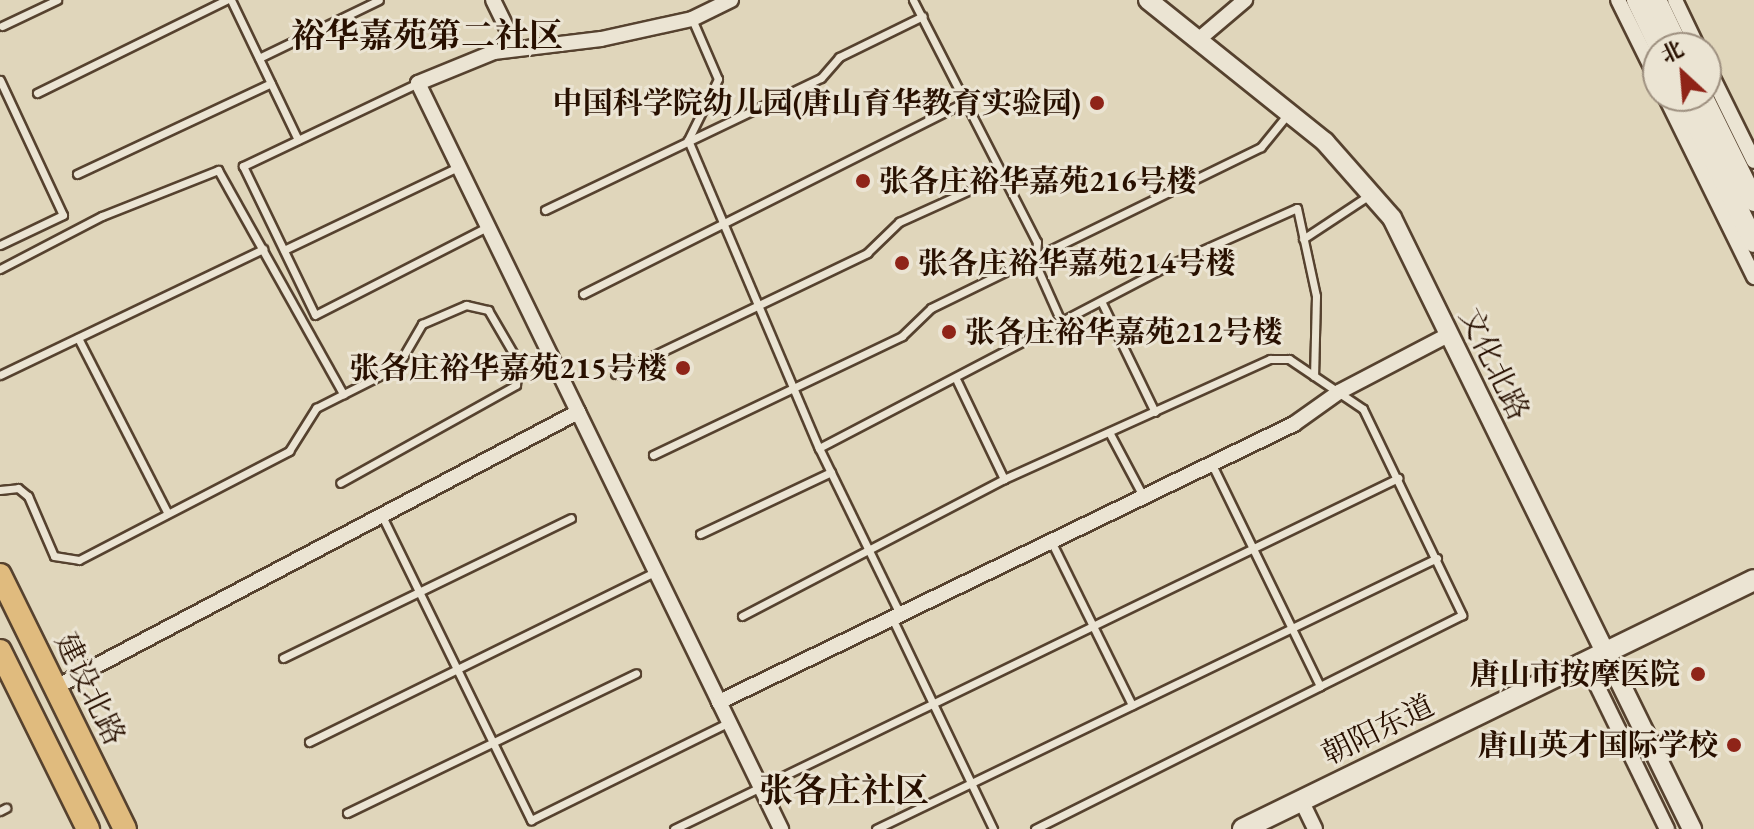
<!DOCTYPE html>
<meta charset="utf-8">
<style>
body{margin:0}
#map{position:relative;width:1754px;height:829px;overflow:hidden;background:#e0d6bb;font-family:"EB Garamond","Noto Serif SC",serif}
div>[style]{position:absolute}
.roads{filter:drop-shadow(2px 0 #56422f) drop-shadow(-2px 0 #56422f) drop-shadow(0 2px #56422f) drop-shadow(0 -2px #56422f)}
.service>*{height:7px;margin:-3.5px;padding:0 3.5px;transform-origin:3.5px;border-radius:3.5px;background:#ebe4d3}
.minor>*{height:14px;margin:-7px;padding:0 7px;transform-origin:7px;border-radius:7px;background:#ebe4d3}
.tertiary>*{height:18px;margin:-9px;padding:0 9px;transform-origin:9px;border-radius:9px;background:#ebe4d3}
.secondary>*{height:20px;margin:-10px;padding:0 10px;transform-origin:10px;border-radius:10px;background:#ebe4d3}
.primary>*{height:22px;margin:-11px;padding:0 11px;transform-origin:11px;border-radius:11px;background:#e0bb7e}
.dots>*{width:22px;height:22px;translate:-50% -50%;box-sizing:border-box;border:4px solid #ebe4d3;border-radius:50%}
span{translate:-50% -50%;white-space:nowrap;text-align:center;line-height:1.15;-webkit-text-stroke:6px #ebe4d3;paint-order:stroke}
.poi-label{font-size:30px;color:#281000;font-weight:700}
.right{translate:-100% -50%;text-align:right}
.left{translate:0 -50%;text-align:left}
.street-label{font-size:30px;color:#281000}
.quarter-label{font-size:34px;color:#281000;font-weight:700}
.north{position:absolute;left:1642px;top:32px;width:80px;height:80px;box-sizing:border-box;background:#ebe4d3;border:2px solid #9d8f7f;border-radius:50%;rotate:334deg;font-size:22px;font-weight:700;line-height:32px;text-align:center;color:#281000}
.north::after{content:'';display:block;margin:auto;width:28px;height:36px;background:#8f2418;clip-path:polygon(50% 0,100% 100%,50% 72%,0 100%)}
</style>
<div id="map">
<div class="roads">
<div class="service">
<i style="left:231px;top:0;width:155px;rotate:64.4deg"></i>
<i style="left:913px;top:0;width:272px;rotate:62.9deg"></i>
<i style="left:1037px;top:242px;width:21px;rotate:95deg"></i>
<i style="left:1035px;top:263px;width:69px;rotate:66deg"></i>
<i style="left:692px;top:19px;width:65px;rotate:66.6deg"></i>
<i style="left:718px;top:79px;width:68px;rotate:116.2deg"></i>
<i style="left:688px;top:140px;width:335px;rotate:67deg"></i>
<i style="left:819px;top:448px;width:185px;rotate:64deg"></i>
<i style="left:2px;top:26px;width:61px;rotate:-25.3deg"></i>
<i style="left:259px;top:58px;width:133px;rotate:-25.8deg"></i>
<i style="left:0;top:80px;width:149px;rotate:65deg"></i>
<i style="left:63px;top:215px;width:70px;rotate:154.5deg"></i>
<i style="left:418px;top:83px;width:194px;rotate:154.6deg"></i>
<i style="left:243px;top:166px;width:165px;rotate:64.2deg"></i>
<i style="left:315px;top:315px;width:193px;rotate:-27.1deg"></i>
<i style="left:37px;top:93px;width:211px;rotate:-26.2deg"></i>
<i style="left:77px;top:174px;width:214px;rotate:-25.1deg"></i>
<i style="left:545px;top:210px;width:306px;rotate:-25.6deg"></i>
<i style="left:821px;top:78px;width:28px;rotate:-49deg"></i>
<i style="left:839px;top:57px;width:93px;rotate:-26deg"></i>
<i style="left:1303px;top:239px;width:78px;rotate:-33.5deg"></i>
<i style="left:284px;top:250px;width:193px;rotate:-25.5deg"></i>
<i style="left:0;top:269px;width:115px;rotate:-27.5deg"></i>
<i style="left:102px;top:216px;width:125px;rotate:-21.6deg"></i>
<i style="left:218px;top:170px;width:257px;rotate:60.8deg"></i>
<i style="left:583px;top:294px;width:430px;rotate:-26.7deg"></i>
<i style="left:1102px;top:303px;width:121px;rotate:64.1deg"></i>
<i style="left:78px;top:338px;width:195px;rotate:62.9deg"></i>
<i style="left:615px;top:374px;width:280px;rotate:-25.6deg"></i>
<i style="left:867px;top:253px;width:45px;rotate:-44.1deg"></i>
<i style="left:899px;top:222px;width:114px;rotate:-24.3deg"></i>
<i style="left:0;top:375px;width:292px;rotate:-25.6deg"></i>
<i style="left:957px;top:381px;width:109px;rotate:64.4deg"></i>
<i style="left:1109px;top:432px;width:72px;rotate:62deg"></i>
<i style="left:819px;top:448px;width:395px;rotate:-27.6deg"></i>
<i style="left:1169px;top:265px;width:140px;rotate:-24deg"></i>
<i style="left:1297px;top:208px;width:90px;rotate:77.8deg"></i>
<i style="left:1316px;top:296px;width:80px;rotate:91.4deg"></i>
<i style="left:653px;top:455px;width:276px;rotate:-25.5deg"></i>
<i style="left:902px;top:336px;width:40px;rotate:-44deg"></i>
<i style="left:931px;top:308px;width:367px;rotate:-26deg"></i>
<i style="left:1261px;top:147px;width:41px;rotate:-50.9deg"></i>
<i style="left:0;top:490px;width:18px;rotate:-6deg"></i>
<i style="left:18px;top:488px;width:13px;rotate:39deg"></i>
<i style="left:28px;top:496px;width:65px;rotate:66.6deg"></i>
<i style="left:54px;top:556px;width:25px;rotate:9deg"></i>
<i style="left:79px;top:560px;width:237px;rotate:-27.4deg"></i>
<i style="left:289px;top:451px;width:51px;rotate:-57.9deg"></i>
<i style="left:316px;top:408px;width:91px;rotate:-26.8deg"></i>
<i style="left:397px;top:367px;width:50px;rotate:-59.8deg"></i>
<i style="left:422px;top:324px;width:48px;rotate:-23.4deg"></i>
<i style="left:466px;top:305px;width:23px;rotate:13deg"></i>
<i style="left:488px;top:310px;width:61px;rotate:59.7deg"></i>
<i style="left:519px;top:363px;width:22px;rotate:98deg"></i>
<i style="left:516px;top:385px;width:201px;rotate:150.9deg"></i>
<i style="left:382px;top:516px;width:339px;rotate:63.9deg"></i>
<i style="left:531px;top:820px;width:221px;rotate:-26.3deg"></i>
<i style="left:700px;top:534px;width:145px;rotate:-25.3deg"></i>
<i style="left:1051px;top:541px;width:183px;rotate:63.7deg"></i>
<i style="left:742px;top:616px;width:296px;rotate:-27.6deg"></i>
<i style="left:1004px;top:479px;width:292px;rotate:-24.3deg"></i>
<i style="left:1270px;top:359px;width:19px"></i>
<i style="left:1289px;top:359px;width:89px;rotate:34deg"></i>
<i style="left:1363px;top:409px;width:229px;rotate:64.3deg"></i>
<i style="left:1462px;top:615px;width:159px;rotate:153.4deg"></i>
<i style="left:1320px;top:686px;width:248px;rotate:-116deg"></i>
<i style="left:892px;top:618px;width:234px;rotate:64.4deg"></i>
<i style="left:283px;top:658px;width:320px;rotate:-25.9deg"></i>
<i style="left:309px;top:742px;width:386px;rotate:-26.2deg"></i>
<i style="left:0;top:811px;width:7px;rotate:-27deg"></i>
<i style="left:347px;top:813px;width:321px;rotate:-25.8deg"></i>
<i style="left:674px;top:829px;width:805px;rotate:-25.86deg"></i>
<i style="left:876px;top:829px;width:623px;rotate:-25.78deg"></i>
<i style="left:1035px;top:829px;width:319px;rotate:-26.6deg"></i>
</div>
<div class="minor">
<i style="left:493px;top:0;width:52px;rotate:63.9deg"></i>
<i style="left:731px;top:0;width:43px;rotate:154deg"></i>
<i style="left:692px;top:19px;width:93px;rotate:167.6deg"></i>
<i style="left:601px;top:39px;width:108px;rotate:173.1deg"></i>
<i style="left:494px;top:52px;width:82px;rotate:157.8deg"></i>
<i style="left:418px;top:83px;width:830px;rotate:64.05deg"></i>
<i style="left:1618px;top:0;width:90px;rotate:63.7deg"></i>
<i style="left:1675px;top:0;width:53px;rotate:64.4deg"></i>
<i style="left:1198px;top:40px;width:62px;rotate:-40.4deg"></i>
<i style="left:1706px;top:64px;width:108px;rotate:63.7deg"></i>
<i style="left:1665px;top:96px;width:202px;rotate:63.8deg"></i>
<i style="left:1586px;top:663px;width:185px;rotate:64deg"></i>
<i style="left:56px;top:687px;width:590px;rotate:-27.78deg"></i>
<i style="left:719px;top:702px;width:639px;rotate:-25.8deg"></i>
<i style="left:1294px;top:424px;width:55px;rotate:-35.4deg"></i>
<i style="left:1339px;top:392px;width:123px;rotate:-27.6deg"></i>
<i style="left:1301px;top:800px;width:32px;rotate:64deg"></i>
</div>
<div class="tertiary">
<i style="left:1148px;top:0;width:227px;rotate:38.7deg"></i>
<i style="left:1325px;top:142px;width:101px;rotate:48.6deg"></i>
<i style="left:1392px;top:218px;width:681px;rotate:63.85deg"></i>
</div>
<div class="secondary">
<i style="left:1637px;top:0;width:53px;rotate:64.4deg"></i>
<i style="left:1656px;top:0;width:53px;rotate:64.4deg"></i>
<i style="left:1683px;top:96px;width:162px;rotate:64.1deg"></i>
<i style="left:1702px;top:96px;width:117px;rotate:63.7deg"></i>
<i style="left:1243px;top:829px;width:568px;rotate:-25.98deg"></i>
</div>
<div class="primary">
<i style="left:0;top:575px;width:283px;rotate:63.8deg"></i>
<i style="left:0;top:651px;width:199px;rotate:63.7deg"></i>
</div>
</div>
<div class="dots">
<i style="left:1097px;top:103px;background:#8f2418"></i>
<i style="left:863px;top:181px;background:#8f2418"></i>
<i style="left:902px;top:263px;background:#8f2418"></i>
<i style="left:949px;top:332px;background:#8f2418"></i>
<i style="left:683px;top:368px;background:#8f2418"></i>
<i style="left:1698px;top:674px;background:#8f2418"></i>
<i style="left:1734px;top:745px;background:#8f2418"></i>
</div>
<div class="poi-label">
<span class="right" style="left:1081px;top:103px">中国科学院幼儿园(唐山育华教育实验园)</span>
<span class="left" style="left:879px;top:181px">张各庄裕华嘉苑216号楼</span>
<span class="left" style="left:918px;top:263px">张各庄裕华嘉苑214号楼</span>
<span class="left" style="left:965px;top:332px">张各庄裕华嘉苑212号楼</span>
<span class="right" style="left:667px;top:368px">张各庄裕华嘉苑215号楼</span>
<span class="right" style="left:1680px;top:674px">唐山市按摩医院</span>
<span class="right" style="left:1718px;top:745px">唐山英才国际学校</span>
</div>
<div class="street-label">
<span style="left:1494px;top:364px;rotate:64deg">文化北路</span>
<span style="left:90px;top:689px;rotate:64deg">建设北路</span>
<span style="left:1378px;top:730px;rotate:-26deg">朝阳东道</span>
</div>
<div class="quarter-label">
<span style="left:427px;top:36px">裕华嘉苑第二社区</span>
<span style="left:844px;top:791px">张各庄社区</span>
</div>
<div class="north">北</div>
</div>
